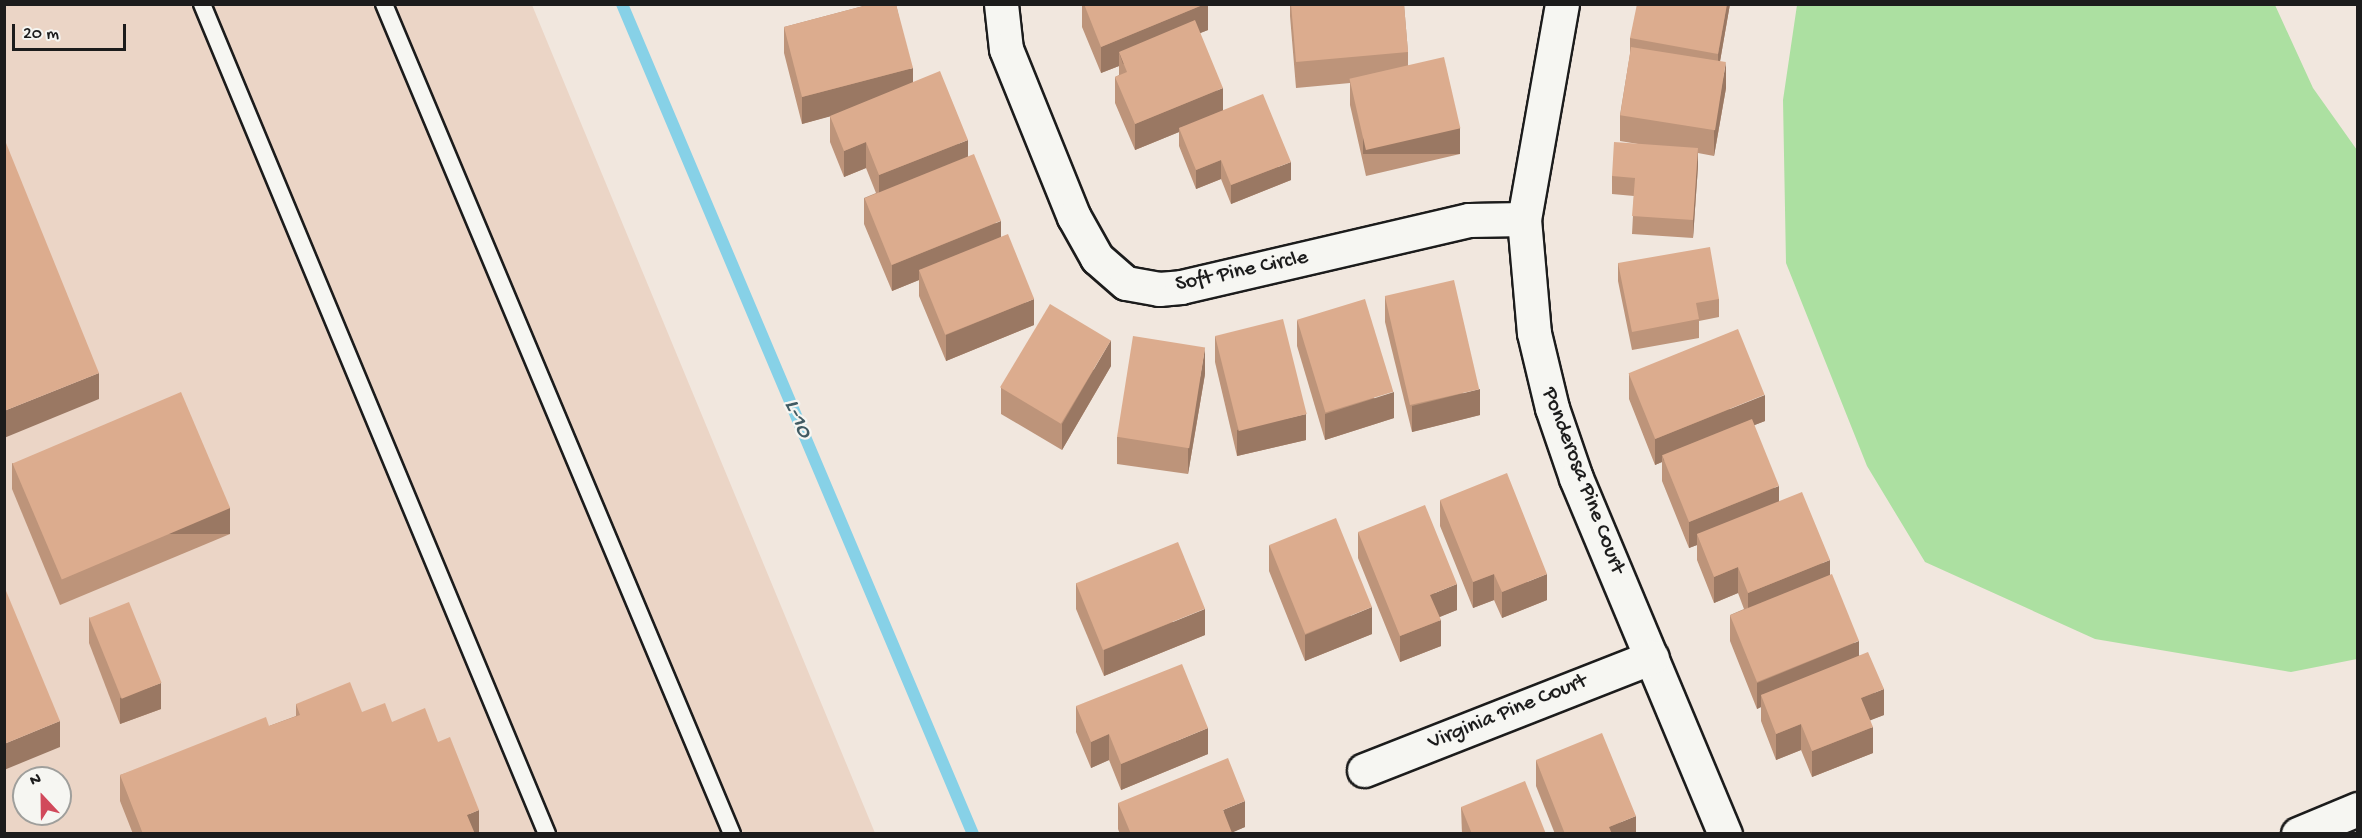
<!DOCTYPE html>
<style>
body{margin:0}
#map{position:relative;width:2362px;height:838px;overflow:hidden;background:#f1e7de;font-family:"Gochi Hand",sans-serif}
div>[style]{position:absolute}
.built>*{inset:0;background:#ebd5c6}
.green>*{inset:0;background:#ace0a1}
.stream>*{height:12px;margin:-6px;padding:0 6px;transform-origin:6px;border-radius:6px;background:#87d1e7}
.roads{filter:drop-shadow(2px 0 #1c1c1c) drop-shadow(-2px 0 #1c1c1c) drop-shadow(0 2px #1c1c1c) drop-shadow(0 -2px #1c1c1c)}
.lane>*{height:16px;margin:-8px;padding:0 8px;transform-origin:8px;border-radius:8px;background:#f6f6f2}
.street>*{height:33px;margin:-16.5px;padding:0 16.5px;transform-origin:16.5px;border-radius:16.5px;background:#f6f6f2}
.secondary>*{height:33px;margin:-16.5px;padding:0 16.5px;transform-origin:16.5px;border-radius:16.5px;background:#f6f6f2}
.wall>*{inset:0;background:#bd947a}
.shaded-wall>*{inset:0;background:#9a7863;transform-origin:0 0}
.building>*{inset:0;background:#dcac8e;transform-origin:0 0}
span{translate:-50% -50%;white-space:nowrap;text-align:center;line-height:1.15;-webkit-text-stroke:4.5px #f6f6f2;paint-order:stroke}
.street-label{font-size:22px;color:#1c1c1c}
.water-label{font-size:24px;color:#415b63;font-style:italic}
.frame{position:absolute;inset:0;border:6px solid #1c1c1c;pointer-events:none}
.north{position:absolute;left:12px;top:766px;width:60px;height:60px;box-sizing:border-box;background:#f6f6f2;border:2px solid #9f9f9c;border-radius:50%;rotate:338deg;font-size:16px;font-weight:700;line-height:24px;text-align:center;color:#1c1c1c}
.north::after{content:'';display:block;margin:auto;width:21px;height:27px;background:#d1495b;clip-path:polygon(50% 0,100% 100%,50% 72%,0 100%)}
.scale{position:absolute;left:12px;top:24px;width:114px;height:27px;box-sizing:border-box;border:3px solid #1c1c1c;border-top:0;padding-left:8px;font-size:18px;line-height:21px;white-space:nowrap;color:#1c1c1c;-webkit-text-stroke:4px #f6f6f2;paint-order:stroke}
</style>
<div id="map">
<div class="built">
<i style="clip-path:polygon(evenodd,5px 5px,532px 5px,875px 833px,5px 834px,5px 5px,24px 778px,60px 778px,60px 814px,24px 814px,24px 778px)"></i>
</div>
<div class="green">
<i style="clip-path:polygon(1797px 5px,2275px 5px,2313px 88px,2357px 150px,2357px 659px,2291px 672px,2095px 639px,1925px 562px,1867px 466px,1786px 263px,1783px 100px)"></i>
</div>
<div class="stream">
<i style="left:622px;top:4px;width:901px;rotate:67.08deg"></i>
</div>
<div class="roads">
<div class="lane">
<i style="left:202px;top:4px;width:899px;rotate:67.43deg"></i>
<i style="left:384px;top:4px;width:900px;rotate:67.25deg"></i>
</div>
<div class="street">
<i style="left:1001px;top:4px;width:45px;rotate:83.7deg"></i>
<i style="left:1006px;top:49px;width:181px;rotate:68deg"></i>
<i style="left:1074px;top:217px;width:47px;rotate:60.7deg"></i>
<i style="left:1097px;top:258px;width:38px;rotate:41deg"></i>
<i style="left:1126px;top:283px;width:34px;rotate:10deg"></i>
<i style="left:1159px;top:289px;width:22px;rotate:-5deg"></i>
<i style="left:1181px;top:287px;width:296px;rotate:-13.1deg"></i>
<i style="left:1469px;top:220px;width:55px;rotate:-1deg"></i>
<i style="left:1562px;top:4px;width:218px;rotate:100deg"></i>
<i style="left:1524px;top:219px;width:114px;rotate:85deg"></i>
<i style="left:1534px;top:333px;width:77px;rotate:76.5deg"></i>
<i style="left:1552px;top:408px;width:74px;rotate:71.1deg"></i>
<i style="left:1576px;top:478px;width:386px;rotate:67.3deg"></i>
<i style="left:1364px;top:770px;width:309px;rotate:-21.4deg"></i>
</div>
<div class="secondary">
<i style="left:2298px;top:834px;width:65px;rotate:-22.6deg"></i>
</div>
</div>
<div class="wall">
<i style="clip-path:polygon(865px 4px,896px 4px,913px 82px,968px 156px,1001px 237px,1034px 325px,946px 361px,919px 296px,919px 280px,892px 291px,864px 224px,864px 198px,876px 193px,866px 168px,844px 177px,830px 142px,830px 116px,802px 124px,784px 53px,784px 27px,867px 5px)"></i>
<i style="clip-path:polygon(1082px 4px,1208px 4px,1208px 30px,1200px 33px,1223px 110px,1291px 180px,1231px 204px,1221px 179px,1196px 189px,1179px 146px,1179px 132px,1135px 150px,1115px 103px,1115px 77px,1119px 75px,1119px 66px,1101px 73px,1082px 27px)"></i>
<i style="clip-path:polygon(1290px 4px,1404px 4px,1408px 52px,1408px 65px,1460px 154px,1366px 176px,1350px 105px,1350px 83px,1296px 88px,1290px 16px)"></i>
<i style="clip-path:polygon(1730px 4px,1720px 61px,1726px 88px,1714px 156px,1698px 153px,1698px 166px,1693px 238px,1632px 234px,1634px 196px,1612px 194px,1612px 176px,1638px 144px,1620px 141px,1620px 115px,1630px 54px,1630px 38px)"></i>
<i style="clip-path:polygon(1618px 263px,1719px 299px,1719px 317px,1699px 321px,1699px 338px,1632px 350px,1618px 281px)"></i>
<i style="clip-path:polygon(1385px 296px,1480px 415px,1412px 432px,1385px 322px)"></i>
<i style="clip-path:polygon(1297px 320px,1394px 418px,1325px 440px,1297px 346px)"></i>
<i style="clip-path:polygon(1215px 336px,1306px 440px,1237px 456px,1215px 362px)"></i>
<i style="clip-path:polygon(1111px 366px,1062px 450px,1001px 414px,1001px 388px)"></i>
<i style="clip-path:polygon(1629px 373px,1765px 421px,1754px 425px,1779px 501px,1830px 575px,1859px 655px,1884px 715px,1870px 720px,1873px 753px,1812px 777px,1801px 750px,1776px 760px,1761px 721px,1761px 707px,1757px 709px,1730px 641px,1730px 615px,1744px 609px,1738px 593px,1714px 603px,1697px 560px,1697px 545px,1689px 548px,1662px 481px,1662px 462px,1655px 465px,1629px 399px)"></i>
<i style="clip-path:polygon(1205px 374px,1188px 474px,1117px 464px,1117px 437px)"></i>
<i style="clip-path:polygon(12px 463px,230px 534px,60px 605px,12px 489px)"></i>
<i style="clip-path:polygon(1440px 500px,1547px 600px,1502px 618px,1494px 600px,1473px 608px,1440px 526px)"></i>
<i style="clip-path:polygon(1358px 532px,1457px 610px,1439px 617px,1441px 646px,1400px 662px,1358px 558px)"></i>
<i style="clip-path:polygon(1269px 545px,1372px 634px,1305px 661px,1269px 571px)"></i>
<i style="clip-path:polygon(1076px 583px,1205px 635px,1104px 676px,1076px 609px)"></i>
<i style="clip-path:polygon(89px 617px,161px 709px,120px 724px,89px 643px)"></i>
<i style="clip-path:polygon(296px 704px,362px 712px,392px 722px,438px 742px,479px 834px,133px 834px,120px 801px,120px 775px,269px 726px,296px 716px)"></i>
<i style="clip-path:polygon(1076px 706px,1208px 754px,1121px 790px,1109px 760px,1091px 768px,1076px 732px)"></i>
<i style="clip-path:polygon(1536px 760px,1636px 834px,1555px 834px,1536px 786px)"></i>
<i style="clip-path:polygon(1118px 803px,1245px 827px,1232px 832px,1232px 833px,1120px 834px,1118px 829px)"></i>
<i style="clip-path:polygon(1461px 807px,1546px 834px,1462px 834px)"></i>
</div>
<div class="shaded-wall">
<i style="clip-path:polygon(1205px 4px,1208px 4px,1208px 30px,1123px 64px,1119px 52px,1119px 66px,1101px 73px,1101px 47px)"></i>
<i style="clip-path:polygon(1727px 4px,1730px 4px,1718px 73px,1718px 54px)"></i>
<i style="clip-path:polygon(1726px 62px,1726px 88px,1714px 156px,1714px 130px)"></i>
<i style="clip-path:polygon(913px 68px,913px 94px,802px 124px,802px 97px)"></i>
<i style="clip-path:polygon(1223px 88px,1223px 115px,1179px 128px,1179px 132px,1135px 150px,1135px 124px)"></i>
<i style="left:1460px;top:128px;width:26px;height:97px;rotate:90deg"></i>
<i style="clip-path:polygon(968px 140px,968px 166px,879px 202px,879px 175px)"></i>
<i style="clip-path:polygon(866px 142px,866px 168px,844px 177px,844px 151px)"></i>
<i style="clip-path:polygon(1698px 148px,1698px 166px,1693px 238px,1693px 220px)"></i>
<i style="clip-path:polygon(1221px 160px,1221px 179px,1196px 189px,1196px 170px)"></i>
<i style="clip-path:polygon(1291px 162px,1291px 180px,1231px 204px,1231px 185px)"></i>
<i style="clip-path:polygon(1001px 221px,1001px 247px,919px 270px,919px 280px,892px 291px,892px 265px)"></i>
<i style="clip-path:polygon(1034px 299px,1034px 325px,946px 361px,946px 335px)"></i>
<i style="clip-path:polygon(1111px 340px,1111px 366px,1062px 450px,1062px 424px)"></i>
<i style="clip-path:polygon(1205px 348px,1205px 374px,1188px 474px,1188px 448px)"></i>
<i style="clip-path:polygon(99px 373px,99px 399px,4px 438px,4px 411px)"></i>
<i style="clip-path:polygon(1480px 389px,1480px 415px,1412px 432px,1412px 406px)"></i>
<i style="clip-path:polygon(1394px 392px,1394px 418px,1325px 440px,1325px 414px)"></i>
<i style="clip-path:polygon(1765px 395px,1765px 421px,1664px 461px,1662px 455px,1662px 462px,1655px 465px,1655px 439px)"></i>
<i style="clip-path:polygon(1306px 414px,1306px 440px,1237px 456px,1237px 430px)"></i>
<i style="clip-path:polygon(1779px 486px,1779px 512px,1697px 534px,1697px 545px,1689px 548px,1689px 522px)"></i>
<i style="left:230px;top:508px;width:26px;height:184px;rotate:90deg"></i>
<i style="clip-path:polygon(1830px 560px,1830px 586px,1748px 619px,1748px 593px)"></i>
<i style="clip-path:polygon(1738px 567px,1738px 593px,1714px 603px,1714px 577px)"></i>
<i style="clip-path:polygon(1494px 574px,1494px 600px,1473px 608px,1473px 582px)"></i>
<i style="clip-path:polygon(1547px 574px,1547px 600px,1502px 618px,1502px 592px)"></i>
<i style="clip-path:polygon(1457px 584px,1457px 610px,1430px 621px,1430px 595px)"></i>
<i style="clip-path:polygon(1372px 607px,1372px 634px,1305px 661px,1305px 635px)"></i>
<i style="clip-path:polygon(1205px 609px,1205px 635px,1104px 676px,1104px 650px)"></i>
<i style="clip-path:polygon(1441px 620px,1441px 646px,1400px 662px,1400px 636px)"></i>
<i style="clip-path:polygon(1859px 641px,1859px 667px,1761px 695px,1761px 707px,1757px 709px,1757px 683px)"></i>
<i style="clip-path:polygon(161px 683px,161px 709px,120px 724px,120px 698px)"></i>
<i style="clip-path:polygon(1884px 689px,1884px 715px,1861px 724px,1861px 698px)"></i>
<i style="clip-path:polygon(60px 721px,60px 747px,4px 770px,4px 744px)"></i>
<i style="clip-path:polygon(1801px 724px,1801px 750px,1776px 760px,1776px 734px)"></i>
<i style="clip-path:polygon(1873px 727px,1873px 753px,1812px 777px,1812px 751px)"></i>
<i style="clip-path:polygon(1208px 728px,1208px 754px,1121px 790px,1121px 764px)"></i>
<i style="clip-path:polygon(1109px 734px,1109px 760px,1091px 768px,1091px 742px)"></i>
<i style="clip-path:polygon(1245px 801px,1245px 827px,1229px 834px,1223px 810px)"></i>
<i style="clip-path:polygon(479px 810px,479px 834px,467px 834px,467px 815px)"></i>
<i style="clip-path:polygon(1636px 816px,1636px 834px,1609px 834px,1609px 827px)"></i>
</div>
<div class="building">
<i style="clip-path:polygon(871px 4px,896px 4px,913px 68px,802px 97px,784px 27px)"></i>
<i style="clip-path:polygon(1084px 4px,1205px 4px,1101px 47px)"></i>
<i style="clip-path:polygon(1291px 4px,1404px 4px,1408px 52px,1296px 62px)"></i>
<i style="clip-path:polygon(1637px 4px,1727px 4px,1718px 54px,1630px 38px)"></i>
<i style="clip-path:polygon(1195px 20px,1223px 88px,1135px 124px,1115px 77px,1127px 72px,1119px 52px)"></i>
<i style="left:1631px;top:47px;width:96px;height:69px;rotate:9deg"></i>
<i style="left:1444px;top:57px;width:73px;height:97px;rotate:77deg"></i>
<i style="clip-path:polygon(940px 71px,968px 140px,879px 175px,866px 142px,844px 151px,830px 116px)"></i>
<i style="clip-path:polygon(1263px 94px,1291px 162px,1231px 185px,1221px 160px,1196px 170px,1179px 128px)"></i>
<i style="clip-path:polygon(4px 138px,99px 373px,4px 411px)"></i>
<i style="clip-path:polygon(1614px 142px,1698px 148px,1693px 220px,1632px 216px,1635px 178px,1612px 176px)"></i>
<i style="left:974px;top:154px;width:72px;height:118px;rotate:68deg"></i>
<i style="left:1008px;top:234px;width:70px;height:96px;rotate:68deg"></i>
<i style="clip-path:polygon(1710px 247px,1719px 299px,1696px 303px,1699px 319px,1632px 332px,1618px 263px)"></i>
<i style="left:1454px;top:280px;width:112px;height:71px;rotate:77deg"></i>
<i style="left:1365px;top:299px;width:97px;height:71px;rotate:73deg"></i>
<i style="left:1050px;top:304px;width:71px;height:97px;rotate:31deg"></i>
<i style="left:1283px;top:319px;width:98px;height:70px;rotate:76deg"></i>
<i style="left:1738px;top:329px;width:71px;height:118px;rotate:68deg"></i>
<i style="left:1133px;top:336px;width:73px;height:102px;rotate:9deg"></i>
<i style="left:181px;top:392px;width:126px;height:183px;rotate:67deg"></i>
<i style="left:1752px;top:419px;width:72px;height:97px;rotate:68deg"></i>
<i style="clip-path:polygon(1507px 473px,1547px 574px,1502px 592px,1494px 574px,1473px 582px,1440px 500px)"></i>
<i style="clip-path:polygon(1802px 492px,1830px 560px,1748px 593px,1738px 567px,1714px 577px,1697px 534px)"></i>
<i style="clip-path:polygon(1425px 505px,1457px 584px,1430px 595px,1441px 620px,1400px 636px,1358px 532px)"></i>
<i style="left:1336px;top:518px;width:96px;height:72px;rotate:68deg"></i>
<i style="left:1178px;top:542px;width:72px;height:110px;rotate:68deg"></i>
<i style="left:1832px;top:574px;width:72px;height:110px;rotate:68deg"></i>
<i style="clip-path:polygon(4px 586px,60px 721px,4px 744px)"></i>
<i style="left:129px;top:602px;width:87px;height:43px;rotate:68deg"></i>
<i style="clip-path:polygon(1868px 652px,1884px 689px,1861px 698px,1873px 727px,1812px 751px,1801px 724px,1776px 734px,1761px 695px)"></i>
<i style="clip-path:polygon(1182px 664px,1208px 728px,1121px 764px,1109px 734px,1091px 742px,1076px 706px)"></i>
<i style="clip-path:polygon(350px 682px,362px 712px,385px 703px,392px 722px,425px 708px,438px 742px,450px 737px,479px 810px,467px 815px,475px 834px,143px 834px,120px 775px,266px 717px,269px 726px,300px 715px,296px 704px)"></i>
<i style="clip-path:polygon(1602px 733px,1636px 816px,1609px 827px,1612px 834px,1565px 834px,1536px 760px)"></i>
<i style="clip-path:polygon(1228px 758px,1245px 801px,1223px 810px,1232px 833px,1131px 834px,1118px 803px)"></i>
<i style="clip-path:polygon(1525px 781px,1546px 834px,1472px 834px,1461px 807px)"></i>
</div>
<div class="street-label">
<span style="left:1242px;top:272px;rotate:-12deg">Soft Pine Circle</span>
<span style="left:1582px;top:481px;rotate:69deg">Ponderosa Pine Court</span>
<span style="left:1508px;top:713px;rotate:-22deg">Virginia Pine Court</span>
</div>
<div class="water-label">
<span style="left:797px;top:419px;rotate:67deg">L-10</span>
</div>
<div class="frame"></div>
<div class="north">N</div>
<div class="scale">20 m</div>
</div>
